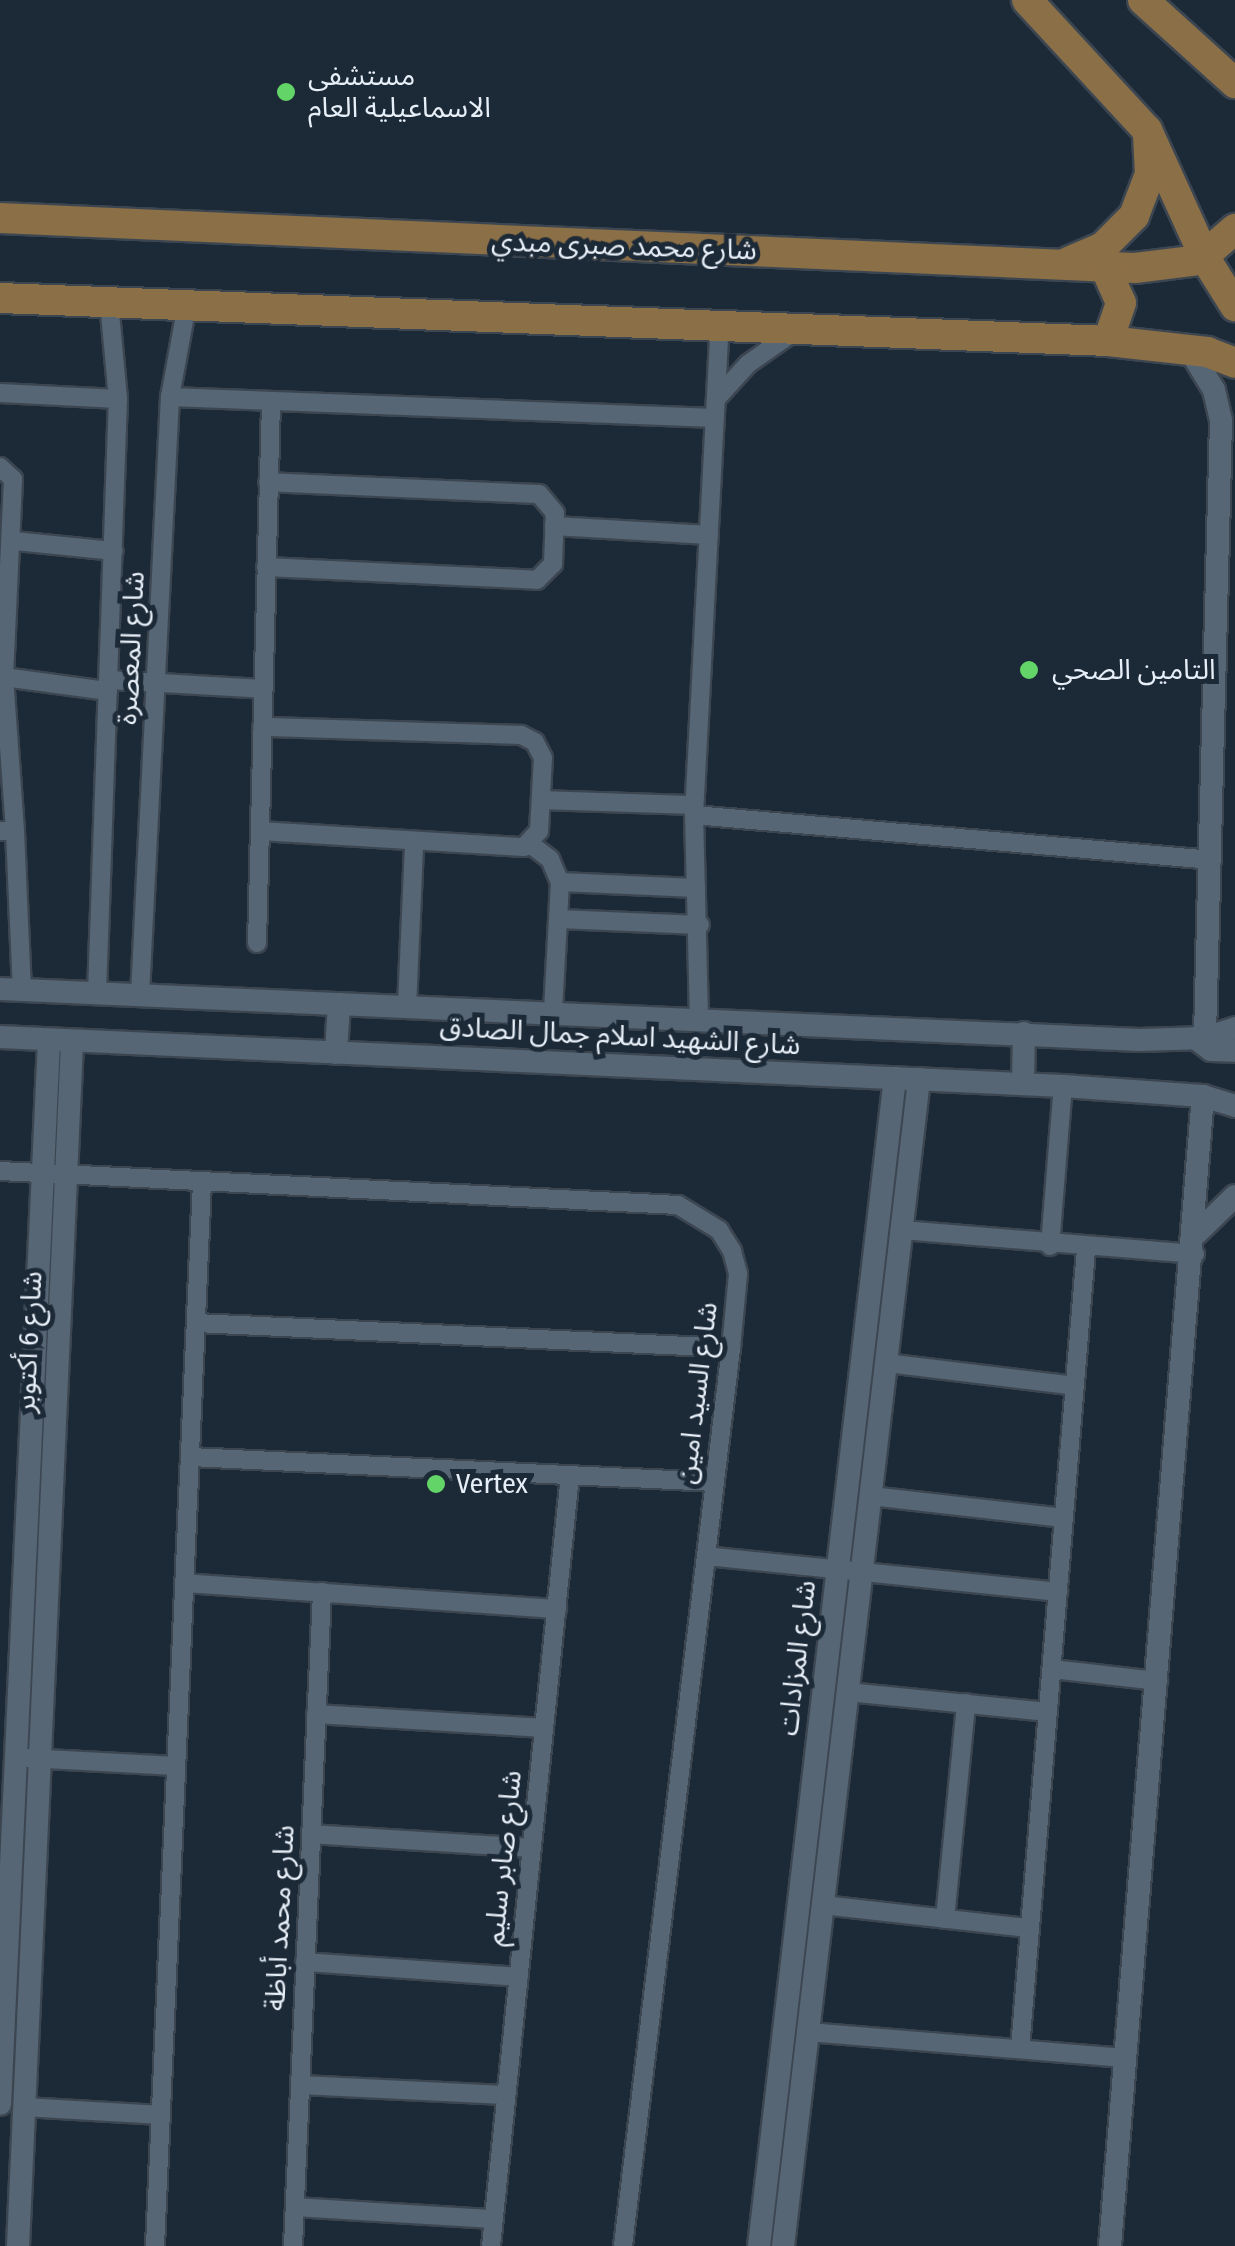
<!DOCTYPE html>
<meta charset="utf-8">
<style>
body{margin:0}
#map{position:relative;width:1235px;height:2246px;overflow:hidden;background:#1c2936;font-family:"Fira Sans Condensed","Noto Sans Arabic",sans-serif}
div>[style]{position:absolute}
.roads{filter:drop-shadow(2px 0 #3c4651) drop-shadow(-2px 0 #3c4651) drop-shadow(0 2px #3c4651) drop-shadow(0 -2px #3c4651)}
.minor>*{height:18px;margin:-9px;padding:0 9px;transform-origin:9px;border-radius:9px;background:#576675}
.tertiary>*{height:22px;margin:-11px;padding:0 11px;transform-origin:11px;border-radius:11px;background:#576675}
.primary>*{height:30px;margin:-15px;padding:0 15px;transform-origin:15px;border-radius:15px;background:#8b6f47}
.dots>*{width:28px;height:28px;translate:-50% -50%;box-sizing:border-box;border:5px solid #1c2936;border-radius:50%}
span{translate:-50% -50%;white-space:nowrap;text-align:center;line-height:1.15;-webkit-text-stroke:10px #1c2936;paint-order:stroke}
.poi-label{font-size:28px;color:#e6eef7}
.left{translate:0 -50%;text-align:left}
.street-label{font-size:28px;color:#e6eef7}
</style>
<div id="map">
<div class="roads">
<div class="minor">
<i style="left:0;top:393px;width:118px;rotate:2.9deg"></i>
<i style="left:170px;top:397px;width:545px;rotate:2.21deg"></i>
<i style="left:717px;top:398px;width:46px;rotate:-47.6deg"></i>
<i style="left:748px;top:364px;width:57px;rotate:-35.1deg"></i>
<i style="left:0;top:467px;width:18px;rotate:43deg"></i>
<i style="left:13px;top:479px;width:198px;rotate:92.6deg"></i>
<i style="left:4px;top:677px;width:154px;rotate:85.9deg"></i>
<i style="left:15px;top:831px;width:15px;rotate:180deg"></i>
<i style="left:554px;top:526px;width:155px;rotate:3.3deg"></i>
<i style="left:15px;top:541px;width:99px;rotate:5.8deg"></i>
<i style="left:266px;top:567px;width:271px;rotate:2.7deg"></i>
<i style="left:537px;top:580px;width:23px;rotate:-45deg"></i>
<i style="left:553px;top:564px;width:51px;rotate:-87.8deg"></i>
<i style="left:555px;top:513px;width:25px;rotate:-130deg"></i>
<i style="left:539px;top:494px;width:271px;rotate:-177.5deg"></i>
<i style="left:4px;top:677px;width:105px;rotate:7.7deg"></i>
<i style="left:109px;top:680px;width:154px;rotate:3.3deg"></i>
<i style="left:541px;top:800px;width:153px;rotate:1.9deg"></i>
<i style="left:694px;top:815px;width:520px;rotate:4.96deg"></i>
<i style="left:15px;top:831px;width:159px;rotate:87.5deg"></i>
<i style="left:260px;top:831px;width:264px;rotate:3.5deg"></i>
<i style="left:524px;top:847px;width:22px;rotate:-47deg"></i>
<i style="left:539px;top:831px;width:73px;rotate:-86.9deg"></i>
<i style="left:543px;top:758px;width:18px;rotate:-117deg"></i>
<i style="left:535px;top:742px;width:16px;rotate:-153deg"></i>
<i style="left:521px;top:735px;width:259px;rotate:-178.2deg"></i>
<i style="left:530px;top:844px;width:25px;rotate:37deg"></i>
<i style="left:550px;top:859px;width:25px;rotate:67deg"></i>
<i style="left:560px;top:882px;width:131px;rotate:93.1deg"></i>
<i style="left:560px;top:882px;width:136px;rotate:2.5deg"></i>
<i style="left:559px;top:919px;width:141px;rotate:2.4deg"></i>
<i style="left:257px;top:943px;width:542px;rotate:-88.52deg"></i>
<i style="left:97px;top:993px;width:594px;rotate:-87.98deg"></i>
<i style="left:118px;top:399px;width:97px;rotate:-95.3deg"></i>
<i style="left:140px;top:995px;width:599px;rotate:-87.13deg"></i>
<i style="left:170px;top:397px;width:95px;rotate:-79.6deg"></i>
<i style="left:407px;top:1007px;width:163px;rotate:-87.5deg"></i>
<i style="left:699px;top:1018px;width:203px;rotate:-91.4deg"></i>
<i style="left:694px;top:815px;width:490px;rotate:-87deg"></i>
<i style="left:0;top:1171px;width:679px;rotate:2.87deg"></i>
<i style="left:678px;top:1205px;width:48px;rotate:31.4deg"></i>
<i style="left:719px;top:1230px;width:25px;rotate:58deg"></i>
<i style="left:732px;top:1251px;width:24px;rotate:75deg"></i>
<i style="left:738px;top:1274px;width:74px;rotate:95.4deg"></i>
<i style="left:731px;top:1348px;width:904px;rotate:96.86deg"></i>
<i style="left:902px;top:1230px;width:294px;rotate:4.7deg"></i>
<i style="left:1050px;top:1246px;width:161px;rotate:-85.4deg"></i>
<i style="left:196px;top:1323px;width:536px;rotate:2.68deg"></i>
<i style="left:886px;top:1363px;width:190px;rotate:6.9deg"></i>
<i style="left:190px;top:1457px;width:525px;rotate:2.73deg"></i>
<i style="left:871px;top:1496px;width:194px;rotate:6.5deg"></i>
<i style="left:706px;top:1556px;width:354px;rotate:5.8deg"></i>
<i style="left:184px;top:1583px;width:374px;rotate:4deg"></i>
<i style="left:1052px;top:1669px;width:107px;rotate:6.5deg"></i>
<i style="left:848px;top:1692px;width:201px;rotate:5.7deg"></i>
<i style="left:316px;top:1714px;width:228px;rotate:3.5deg"></i>
<i style="left:27px;top:1758px;width:149px;rotate:3.1deg"></i>
<i style="left:311px;top:1834px;width:221px;rotate:3.6deg"></i>
<i style="left:823px;top:1905px;width:207px;rotate:6.4deg"></i>
<i style="left:945px;top:1919px;width:217px;rotate:-84.4deg"></i>
<i style="left:305px;top:1962px;width:214px;rotate:4deg"></i>
<i style="left:808px;top:2032px;width:318px;rotate:4.7deg"></i>
<i style="left:1020px;top:2049px;width:803px;rotate:-85.28deg"></i>
<i style="left:300px;top:2085px;width:206px;rotate:2.8deg"></i>
<i style="left:24px;top:2107px;width:137px;rotate:3.3deg"></i>
<i style="left:295px;top:2207px;width:198px;rotate:3.5deg"></i>
<i style="left:155px;top:2246px;width:1065px;rotate:-87.47deg"></i>
<i style="left:293px;top:2246px;width:655px;rotate:-87.46deg"></i>
<i style="left:491px;top:2246px;width:775px;rotate:-84.15deg"></i>
</div>
<div class="tertiary">
<i style="left:1189px;top:349px;width:48px;rotate:58.6deg"></i>
<i style="left:1214px;top:390px;width:32px;rotate:77deg"></i>
<i style="left:1221px;top:421px;width:617px;rotate:91.49deg"></i>
<i style="left:0;top:989px;width:1140px;rotate:2.56deg"></i>
<i style="left:1139px;top:1040px;width:66px;rotate:-1.7deg"></i>
<i style="left:1205px;top:1038px;width:32px;rotate:-18deg"></i>
<i style="left:0;top:1037px;width:1064px;rotate:2.64deg"></i>
<i style="left:1063px;top:1086px;width:140px;rotate:4.1deg"></i>
<i style="left:1203px;top:1096px;width:34px;rotate:17deg"></i>
<i style="left:1195px;top:1038px;width:20px;rotate:37deg"></i>
<i style="left:1211px;top:1050px;width:24px;rotate:2deg"></i>
<i style="left:336px;top:1053px;width:49px;rotate:-86.5deg"></i>
<i style="left:1023px;top:1084px;width:51px;rotate:-88.9deg"></i>
<i style="left:1196px;top:1234px;width:54px;rotate:-44.3deg"></i>
<i style="left:0;top:2104px;width:1065px;rotate:-87.36deg"></i>
<i style="left:18px;top:2246px;width:1206px;rotate:-87.43deg"></i>
<i style="left:759px;top:2246px;width:1176px;rotate:-83.36deg"></i>
<i style="left:783px;top:2246px;width:1175px;rotate:-83.35deg"></i>
<i style="left:1110px;top:2246px;width:1154px;rotate:-85.38deg"></i>
</div>
<div class="primary">
<i style="left:1027px;top:0;width:177px;rotate:47.3deg"></i>
<i style="left:1147px;top:130px;width:141px;rotate:65.6deg"></i>
<i style="left:1205px;top:258px;width:57px;rotate:58deg"></i>
<i style="left:1143px;top:0;width:124px;rotate:42.1deg"></i>
<i style="left:0;top:218px;width:1136px;rotate:2.52deg"></i>
<i style="left:1135px;top:268px;width:64px;rotate:-7.1deg"></i>
<i style="left:1199px;top:260px;width:48px;rotate:-40.7deg"></i>
<i style="left:1068px;top:262px;width:38px;rotate:-23deg"></i>
<i style="left:1103px;top:247px;width:44px;rotate:-45deg"></i>
<i style="left:1134px;top:216px;width:45px;rotate:-69.1deg"></i>
<i style="left:1150px;top:174px;width:36px;rotate:-93deg"></i>
<i style="left:1105px;top:267px;width:39px;rotate:66deg"></i>
<i style="left:1121px;top:303px;width:40px;rotate:108.9deg"></i>
<i style="left:0;top:298px;width:1109px;rotate:2.22deg"></i>
<i style="left:1108px;top:341px;width:100px;rotate:6.3deg"></i>
<i style="left:1207px;top:352px;width:30px;rotate:21deg"></i>
</div>
</div>
<div class="dots">
<i style="left:286px;top:92px;background:#63d468"></i>
<i style="left:1029px;top:670px;background:#63d468"></i>
<i style="left:436px;top:1484px;background:#63d468"></i>
</div>
<div class="poi-label">
<span class="left" style="left:308px;top:92px">مستشفى<br>الاسماعيلية العام</span>
<span class="left" style="left:1052px;top:670px">التامين الصحي</span>
<span class="left" style="left:456px;top:1484px">Vertex</span>
</div>
<div class="street-label">
<span style="left:624px;top:246px;rotate:2deg">شارع محمد صبرى مبدي</span>
<span style="left:131px;top:648px;rotate:-87deg">شارع المعصرة</span>
<span style="left:620px;top:1036px;rotate:3deg">شارع الشهيد اسلام جمال الصادق</span>
<span style="left:29px;top:1342px;rotate:-87deg">شارع 6 أكتوبر</span>
<span style="left:697px;top:1393px;rotate:-83deg">شارع السيد امين</span>
<span style="left:797px;top:1658px;rotate:-83deg">شارع المزادات</span>
<span style="left:503px;top:1858px;rotate:-84deg">شارع صابر سليم</span>
<span style="left:280px;top:1918px;rotate:-87deg">شارع محمد أباظة</span>
</div>
</div>
